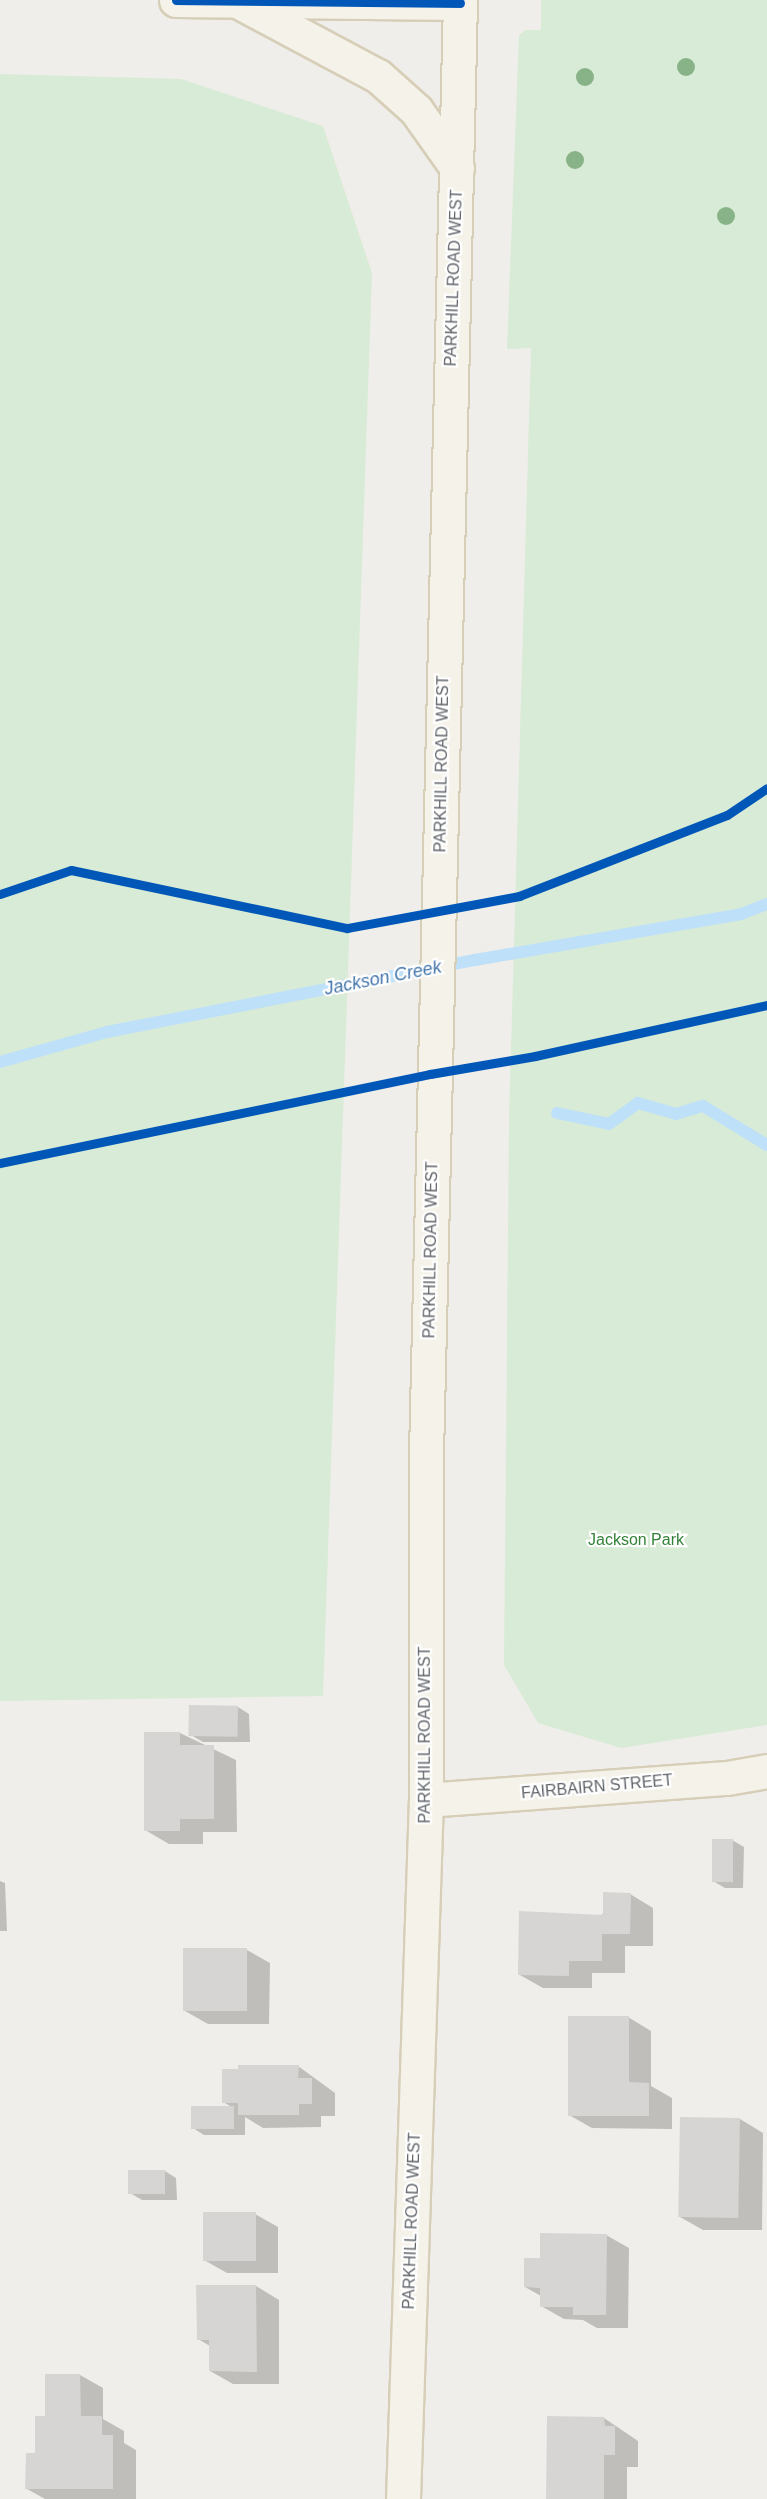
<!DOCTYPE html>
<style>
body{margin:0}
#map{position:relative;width:767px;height:2499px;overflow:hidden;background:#efeeea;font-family:Helvetica,sans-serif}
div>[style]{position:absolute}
.green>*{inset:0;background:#d8ebd6}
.shadow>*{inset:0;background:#0003}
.stream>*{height:12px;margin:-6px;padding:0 6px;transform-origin:6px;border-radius:6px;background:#bfe0f9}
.building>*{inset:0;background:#d6d5d3;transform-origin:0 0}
.roads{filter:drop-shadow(2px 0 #d7ceb8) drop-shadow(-2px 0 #d7ceb8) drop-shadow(0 2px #d7ceb8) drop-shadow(0 -2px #d7ceb8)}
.major>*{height:33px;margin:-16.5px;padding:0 16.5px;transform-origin:16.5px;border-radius:16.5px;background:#f4f2e9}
.cycleway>*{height:9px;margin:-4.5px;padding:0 4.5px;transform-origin:4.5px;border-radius:4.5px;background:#0057b8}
.trees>*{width:18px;height:18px;margin:-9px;border-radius:50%;background:#88b388}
span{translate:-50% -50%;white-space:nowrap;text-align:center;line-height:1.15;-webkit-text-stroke:4.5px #fff;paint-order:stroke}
.street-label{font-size:16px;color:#5f6368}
.park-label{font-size:16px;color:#348238}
.water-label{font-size:18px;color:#4174aa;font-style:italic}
</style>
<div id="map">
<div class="green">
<i style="clip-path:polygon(541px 0,767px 0,767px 1725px,621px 1748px,538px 1723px,504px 1665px,509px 1119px,531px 348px,507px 349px,519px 35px,526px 30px,541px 30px)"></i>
<i style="clip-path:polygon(0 74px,181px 79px,323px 126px,372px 273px,323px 1696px,0 1701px)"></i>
</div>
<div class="shadow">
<i style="clip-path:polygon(238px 1707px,249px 1714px,250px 1742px,203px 1742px,191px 1735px)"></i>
<i style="clip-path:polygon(180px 1733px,236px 1760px,237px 1832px,203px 1832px,203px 1844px,169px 1844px,145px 1830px)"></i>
<i style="clip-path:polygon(732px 1840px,744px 1847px,743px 1888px,725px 1888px,713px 1881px)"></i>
<i style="clip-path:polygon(0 1881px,5px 1883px,7px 1931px,0 1931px)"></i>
<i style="clip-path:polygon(630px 1894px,653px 1908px,653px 1946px,625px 1946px,625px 1973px,592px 1973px,592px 1988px,543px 1988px,520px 1975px)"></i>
<i style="clip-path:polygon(247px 1950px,270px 1963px,269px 2024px,208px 2024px,185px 2011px)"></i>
<i style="clip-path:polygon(628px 2017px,651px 2031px,651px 2086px,672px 2098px,672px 2129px,592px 2128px,569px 2115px)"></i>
<i style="clip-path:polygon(298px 2066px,335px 2093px,335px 2116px,321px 2116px,321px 2127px,263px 2128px,245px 2117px,245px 2135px,204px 2135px,193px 2128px,232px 2107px,223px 2102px)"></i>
<i style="clip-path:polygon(740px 2119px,763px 2133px,762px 2230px,703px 2230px,680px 2217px)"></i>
<i style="clip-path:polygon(165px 2171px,176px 2178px,177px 2200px,142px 2200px,130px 2193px)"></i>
<i style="clip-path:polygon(255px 2214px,278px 2227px,278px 2273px,227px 2273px,204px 2260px)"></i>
<i style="clip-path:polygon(606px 2235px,629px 2248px,628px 2328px,597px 2328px,583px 2320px,564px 2319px,541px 2306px,541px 2296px,525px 2287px)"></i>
<i style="clip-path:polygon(256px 2286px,279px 2300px,279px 2384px,233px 2384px,210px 2371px,210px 2346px,198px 2339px)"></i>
<i style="clip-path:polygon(80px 2375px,103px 2388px,103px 2419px,124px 2431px,124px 2443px,136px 2450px,136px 2499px,45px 2499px,27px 2489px,46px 2418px)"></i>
<i style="clip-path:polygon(604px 2418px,638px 2441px,638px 2467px,627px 2467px,627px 2499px,547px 2499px)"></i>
</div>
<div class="stream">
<i style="left:0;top:1062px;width:111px;rotate:-15.7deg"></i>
<i style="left:107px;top:1032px;width:375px;rotate:-11.1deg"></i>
<i style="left:475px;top:960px;width:270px;rotate:-9.8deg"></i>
<i style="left:741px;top:914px;width:28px;rotate:-21deg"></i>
<i style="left:557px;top:1113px;width:53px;rotate:11.9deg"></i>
<i style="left:609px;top:1124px;width:36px;rotate:-36deg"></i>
<i style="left:638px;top:1103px;width:40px;rotate:16deg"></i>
<i style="left:676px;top:1114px;width:28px;rotate:-17deg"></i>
<i style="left:703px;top:1106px;width:75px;rotate:31.4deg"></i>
</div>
<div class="building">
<i style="left:189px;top:1705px;width:49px;height:31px;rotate:1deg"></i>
<i style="clip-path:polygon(144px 1732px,180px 1732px,180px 1745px,214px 1745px,214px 1819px,180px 1819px,180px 1831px,144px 1831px)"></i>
<i style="left:712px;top:1839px;width:21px;height:43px"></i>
<i style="clip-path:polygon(603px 1892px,631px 1893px,630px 1934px,602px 1934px,602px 1961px,569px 1961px,569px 1976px,518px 1975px,519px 1911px,603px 1915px)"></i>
<i style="left:183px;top:1948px;width:64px;height:63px"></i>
<i style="clip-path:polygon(568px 2016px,629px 2016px,629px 2082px,649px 2083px,649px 2116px,568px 2116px)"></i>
<i style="clip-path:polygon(238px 2065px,299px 2065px,298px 2078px,312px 2078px,312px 2104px,299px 2104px,299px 2115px,238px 2115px,238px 2103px,222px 2103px,222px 2069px,238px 2069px)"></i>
<i style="left:191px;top:2106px;width:43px;height:23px"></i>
<i style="left:680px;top:2117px;width:60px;height:100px;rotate:1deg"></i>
<i style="left:128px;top:2170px;width:37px;height:24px"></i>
<i style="left:203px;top:2212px;width:53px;height:49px"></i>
<i style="clip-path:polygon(540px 2233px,607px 2234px,606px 2315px,573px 2315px,573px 2307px,540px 2307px,540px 2288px,524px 2287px,524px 2258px,540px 2258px)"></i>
<i style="clip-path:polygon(196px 2285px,256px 2285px,257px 2372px,209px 2371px,209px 2340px,197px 2340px)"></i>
<i style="clip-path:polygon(45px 2374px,80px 2374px,81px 2416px,102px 2416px,102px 2435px,113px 2435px,113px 2489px,25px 2489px,26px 2453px,35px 2453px,35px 2416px,45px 2416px)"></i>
<i style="clip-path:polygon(547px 2416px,604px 2417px,605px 2426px,615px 2426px,615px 2455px,604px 2455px,604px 2499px,546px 2499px)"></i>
</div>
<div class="roads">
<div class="major">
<i style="left:176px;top:0;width:284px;rotate:0.6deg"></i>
<i style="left:241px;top:3px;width:155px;rotate:28.1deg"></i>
<i style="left:378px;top:76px;width:51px;rotate:41.8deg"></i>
<i style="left:416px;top:110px;width:71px;rotate:54.7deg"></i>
<i style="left:426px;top:1800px;width:302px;rotate:-4.2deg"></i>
<i style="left:727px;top:1778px;width:41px;rotate:-9.9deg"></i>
<i style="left:403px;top:2499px;width:699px;rotate:-88.12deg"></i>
<i style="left:426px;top:1800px;width:346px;rotate:-90deg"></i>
<i style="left:426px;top:1454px;width:1454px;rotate:-88.66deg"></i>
</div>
</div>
<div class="cycleway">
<i style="left:176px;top:0;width:284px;rotate:0.6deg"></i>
<i style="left:0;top:894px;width:75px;rotate:-18.7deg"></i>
<i style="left:71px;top:870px;width:282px;rotate:11.9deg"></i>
<i style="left:347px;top:928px;width:175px;rotate:-10.5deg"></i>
<i style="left:519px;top:896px;width:223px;rotate:-21.3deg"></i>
<i style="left:727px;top:815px;width:48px;rotate:-34deg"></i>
<i style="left:0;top:1163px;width:439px;rotate:-11.7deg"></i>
<i style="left:430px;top:1074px;width:107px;rotate:-9.7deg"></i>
<i style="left:535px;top:1056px;width:238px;rotate:-12.4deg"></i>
</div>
<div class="trees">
<i style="left:686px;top:67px"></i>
<i style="left:585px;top:77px"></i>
<i style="left:575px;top:160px"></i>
<i style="left:726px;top:216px"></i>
</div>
<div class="street-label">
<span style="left:454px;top:278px;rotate:-88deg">PARKHILL ROAD WEST</span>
<span style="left:442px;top:764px;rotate:-89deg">PARKHILL ROAD WEST</span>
<span style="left:431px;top:1250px;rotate:-89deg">PARKHILL ROAD WEST</span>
<span style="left:425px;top:1735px;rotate:-90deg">PARKHILL ROAD WEST</span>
<span style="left:597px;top:1787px;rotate:-5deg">FAIRBAIRN STREET</span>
<span style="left:412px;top:2221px;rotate:-88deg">PARKHILL ROAD WEST</span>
</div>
<div class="park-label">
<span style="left:636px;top:1540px">Jackson Park</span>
</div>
<div class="water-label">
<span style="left:383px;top:978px;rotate:-11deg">Jackson Creek</span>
</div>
</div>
